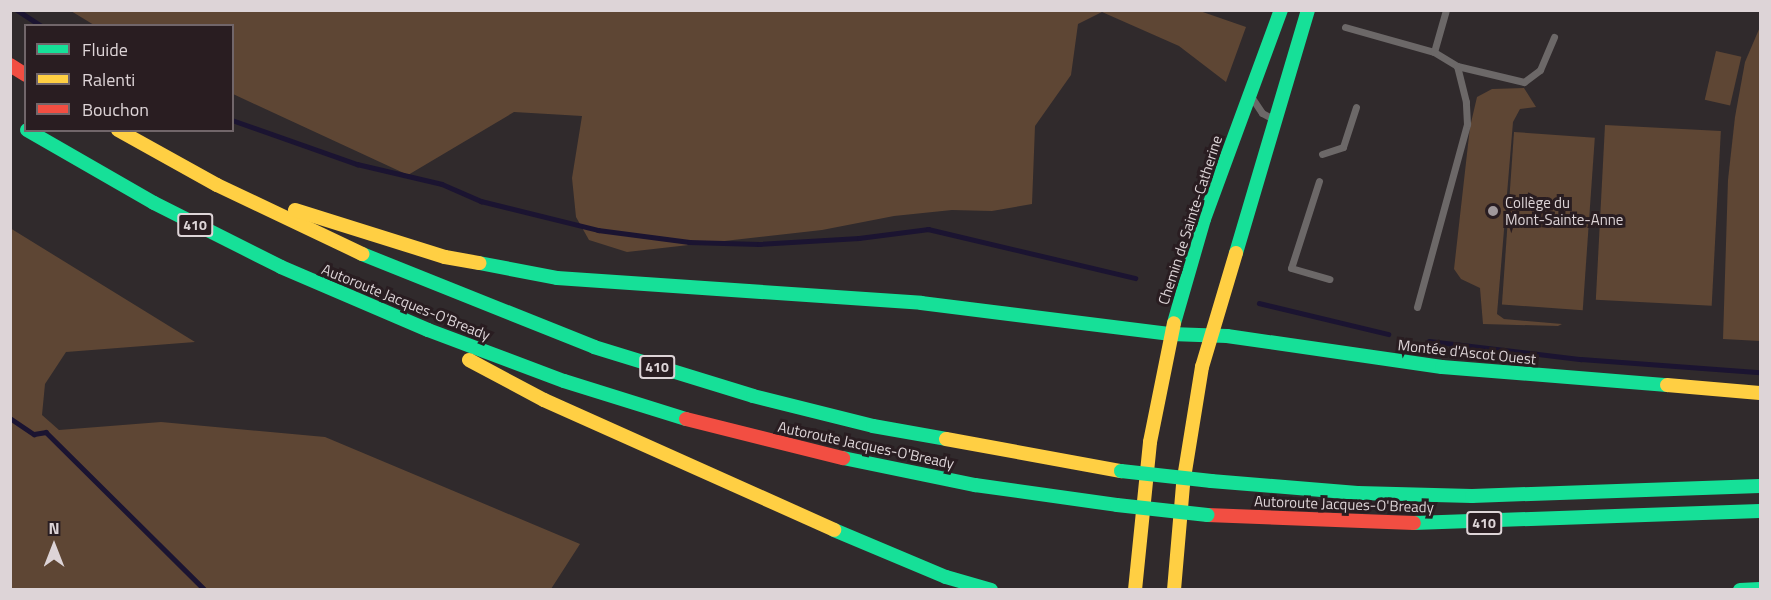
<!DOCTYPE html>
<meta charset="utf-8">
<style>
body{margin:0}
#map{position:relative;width:1771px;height:600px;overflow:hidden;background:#302a2c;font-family:"Titillium Web",sans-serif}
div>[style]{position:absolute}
.green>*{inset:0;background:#5e4634;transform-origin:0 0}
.stream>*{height:4.5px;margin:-2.25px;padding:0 2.25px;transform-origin:2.25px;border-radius:2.25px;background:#1b1431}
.lane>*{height:7px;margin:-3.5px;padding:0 3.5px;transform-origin:3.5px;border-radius:3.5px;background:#6c6868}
.fast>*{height:14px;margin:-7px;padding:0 7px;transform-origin:7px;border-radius:7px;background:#16e098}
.slow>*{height:14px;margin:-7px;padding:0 7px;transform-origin:7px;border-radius:7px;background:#ffcf43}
.jam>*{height:14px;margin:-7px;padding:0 7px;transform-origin:7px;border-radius:7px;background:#f24e42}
.fast-bridge>*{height:14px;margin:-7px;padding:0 7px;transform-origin:7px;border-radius:7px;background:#16e098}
.dots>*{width:16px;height:16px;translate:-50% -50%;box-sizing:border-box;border:3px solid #291d21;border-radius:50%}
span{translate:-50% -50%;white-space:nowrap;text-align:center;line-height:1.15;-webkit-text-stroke:6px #291d21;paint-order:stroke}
.shield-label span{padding:2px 4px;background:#291d21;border:2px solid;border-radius:4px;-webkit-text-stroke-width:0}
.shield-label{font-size:14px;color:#ddd4d7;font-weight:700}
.poi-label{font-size:15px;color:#ddd4d7}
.left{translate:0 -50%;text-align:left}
.street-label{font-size:15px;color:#ddd4d7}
.frame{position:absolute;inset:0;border:12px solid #ddd4d7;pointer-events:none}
.legend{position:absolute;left:24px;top:24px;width:210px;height:108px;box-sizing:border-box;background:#291d21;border:2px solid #71666a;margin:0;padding:8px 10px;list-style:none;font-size:18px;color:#ddd4d7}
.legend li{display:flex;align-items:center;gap:12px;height:30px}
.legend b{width:30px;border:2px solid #71666a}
.north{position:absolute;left:24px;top:516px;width:60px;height:60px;-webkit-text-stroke:4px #291d21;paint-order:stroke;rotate:0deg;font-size:16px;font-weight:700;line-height:24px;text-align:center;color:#ddd4d7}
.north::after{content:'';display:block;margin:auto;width:21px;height:27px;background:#ddd4d7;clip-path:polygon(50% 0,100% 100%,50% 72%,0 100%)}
</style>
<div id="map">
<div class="green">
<i style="clip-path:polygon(1197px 10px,1246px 27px,1226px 82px,1179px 46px,1102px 12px,1078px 24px,1071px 75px,1035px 126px,1032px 204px,992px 211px,952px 210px,894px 216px,822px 230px,627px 252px,589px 240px,576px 217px,572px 178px,582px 116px,514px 112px,408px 175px,233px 94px,232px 26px,94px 25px,71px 11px)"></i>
<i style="clip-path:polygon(1760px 27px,1760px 341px,1723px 339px,1728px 180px,1735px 117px,1745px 62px)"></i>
<i style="left:1716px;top:51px;width:26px;height:50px;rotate:13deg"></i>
<i style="clip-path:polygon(1524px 88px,1536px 107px,1520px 109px,1513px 122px,1497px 314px,1504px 319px,1562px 324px,1558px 326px,1483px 324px,1480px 288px,1461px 279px,1454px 269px,1470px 127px,1477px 97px,1492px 89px)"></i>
<i style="left:1605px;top:125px;width:116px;height:175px;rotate:3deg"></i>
<i style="left:1514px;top:132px;width:81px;height:173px;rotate:4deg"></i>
<i style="clip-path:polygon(10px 228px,195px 342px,66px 352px,45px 384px,42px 415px,59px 430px,161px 422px,325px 437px,580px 544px,551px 589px,11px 589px)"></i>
</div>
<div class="stream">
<i style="left:17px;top:10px;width:30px;rotate:33deg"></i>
<i style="left:232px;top:120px;width:133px;rotate:19.4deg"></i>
<i style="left:357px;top:164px;width:87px;rotate:13.2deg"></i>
<i style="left:442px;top:184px;width:43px;rotate:23.6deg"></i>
<i style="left:481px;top:201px;width:121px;rotate:13.9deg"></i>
<i style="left:598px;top:230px;width:92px;rotate:7.5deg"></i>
<i style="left:689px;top:242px;width:70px;rotate:1.6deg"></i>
<i style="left:759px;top:244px;width:100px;rotate:-3.4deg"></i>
<i style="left:859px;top:238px;width:70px;rotate:-7.4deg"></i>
<i style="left:928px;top:229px;width:213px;rotate:13.3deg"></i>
<i style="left:1259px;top:303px;width:133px;rotate:13.5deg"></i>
<i style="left:1429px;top:341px;width:153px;rotate:6.8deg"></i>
<i style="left:1581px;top:359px;width:179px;rotate:4.2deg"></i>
<i style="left:10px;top:418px;width:29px;rotate:34deg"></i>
<i style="left:34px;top:434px;width:12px;rotate:-9deg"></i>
<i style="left:46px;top:432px;width:224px;rotate:44.8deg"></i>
</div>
<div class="lane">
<i style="left:1345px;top:27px;width:92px;rotate:15.7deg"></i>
<i style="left:1434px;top:52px;width:44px;rotate:-74.1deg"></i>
<i style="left:1434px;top:52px;width:27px;rotate:31deg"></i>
<i style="left:1457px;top:66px;width:69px;rotate:13.4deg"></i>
<i style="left:1524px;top:82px;width:20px;rotate:-37deg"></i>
<i style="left:1540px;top:70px;width:36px;rotate:-67deg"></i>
<i style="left:1252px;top:98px;width:18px;rotate:56deg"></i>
<i style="left:1262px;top:113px;width:15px;rotate:28deg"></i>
<i style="left:1322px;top:154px;width:22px;rotate:-18deg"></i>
<i style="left:1343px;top:147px;width:42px;rotate:-72deg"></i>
<i style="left:1319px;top:181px;width:91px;rotate:107.8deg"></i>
<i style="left:1291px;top:268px;width:40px;rotate:16deg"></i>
<i style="left:1417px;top:307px;width:190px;rotate:-74.7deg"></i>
<i style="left:1467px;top:124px;width:22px;rotate:-93deg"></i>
<i style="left:1466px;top:102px;width:37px;rotate:-104deg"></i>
</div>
<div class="fast">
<i style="left:27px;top:130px;width:146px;rotate:29.9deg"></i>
<i style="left:154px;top:203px;width:142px;rotate:26.7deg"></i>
<i style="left:281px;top:267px;width:160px;rotate:23.2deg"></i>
<i style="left:428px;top:330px;width:145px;rotate:20.6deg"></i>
<i style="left:564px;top:381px;width:128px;rotate:17.3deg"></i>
<i style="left:1236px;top:253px;width:253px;rotate:-73.5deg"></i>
<i style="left:362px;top:254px;width:250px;rotate:21.8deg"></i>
<i style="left:594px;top:347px;width:166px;rotate:17.1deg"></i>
<i style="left:753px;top:396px;width:124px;rotate:14deg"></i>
<i style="left:873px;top:426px;width:74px;rotate:10.1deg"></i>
<i style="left:479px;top:263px;width:79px;rotate:10.9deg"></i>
<i style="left:557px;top:278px;width:365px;rotate:3.9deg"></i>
<i style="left:921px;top:303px;width:252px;rotate:7.1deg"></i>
<i style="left:1174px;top:323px;width:108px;rotate:-73.9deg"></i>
<i style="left:1204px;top:219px;width:223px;rotate:-69.8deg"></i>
<i style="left:1171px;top:334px;width:56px;rotate:2deg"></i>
<i style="left:1227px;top:336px;width:217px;rotate:8.2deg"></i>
<i style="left:1442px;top:367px;width:226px;rotate:4.6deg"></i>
<i style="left:843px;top:458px;width:135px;rotate:11.6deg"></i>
<i style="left:975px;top:485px;width:143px;rotate:8deg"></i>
<i style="left:1211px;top:481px;width:147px;rotate:4.7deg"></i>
<i style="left:1358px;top:493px;width:114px;rotate:1.5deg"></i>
<i style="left:1472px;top:496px;width:288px;rotate:-2deg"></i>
<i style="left:1414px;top:523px;width:346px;rotate:-2deg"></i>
<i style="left:834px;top:530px;width:121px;rotate:22.8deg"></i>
<i style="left:946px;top:577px;width:47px;rotate:16.1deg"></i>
<i style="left:1740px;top:590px;width:20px;rotate:-3deg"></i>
</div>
<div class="slow">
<i style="left:118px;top:130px;width:113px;rotate:29.1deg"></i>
<i style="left:217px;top:185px;width:161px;rotate:25.4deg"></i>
<i style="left:295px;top:210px;width:157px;rotate:17.4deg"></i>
<i style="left:445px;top:257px;width:35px;rotate:10deg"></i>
<i style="left:469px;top:360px;width:85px;rotate:28.1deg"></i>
<i style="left:544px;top:400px;width:318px;rotate:24.1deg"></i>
<i style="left:1667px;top:385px;width:93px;rotate:4.9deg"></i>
<i style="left:946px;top:439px;width:178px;rotate:10.4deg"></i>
<i style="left:1135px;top:590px;width:149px;rotate:-84.2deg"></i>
<i style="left:1150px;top:442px;width:121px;rotate:-78.6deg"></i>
<i style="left:1174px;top:590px;width:106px;rotate:-85.1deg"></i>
<i style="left:1183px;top:484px;width:119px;rotate:-80.8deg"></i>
<i style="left:1202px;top:367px;width:119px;rotate:-73.4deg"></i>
</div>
<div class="jam">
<i style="left:10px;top:65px;width:19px;rotate:32deg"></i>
<i style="left:686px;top:419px;width:162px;rotate:14deg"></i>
<i style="left:1207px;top:515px;width:207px;rotate:2.2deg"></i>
</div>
<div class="fast-bridge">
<i style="left:1121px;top:471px;width:91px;rotate:6.3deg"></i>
<i style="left:1117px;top:505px;width:91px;rotate:6.3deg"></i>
</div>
<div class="dots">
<i style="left:1493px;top:211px;background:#a0989b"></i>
</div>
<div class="shield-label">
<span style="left:195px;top:225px">410</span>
<span style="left:657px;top:367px">410</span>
<span style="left:1484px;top:523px">410</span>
</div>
<div class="poi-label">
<span class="left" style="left:1505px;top:211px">Collège du<br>Mont-Sainte-Anne</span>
</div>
<div class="street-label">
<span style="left:1190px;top:220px;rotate:-72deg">Chemin de Sainte-Catherine</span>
<span style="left:406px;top:302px;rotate:22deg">Autoroute Jacques-O'Bready</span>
<span style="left:1467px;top:352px;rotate:6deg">Montée d'Ascot Ouest</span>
<span style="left:866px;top:445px;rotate:12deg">Autoroute Jacques-O'Bready</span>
<span style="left:1344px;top:504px;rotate:2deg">Autoroute Jacques-O'Bready</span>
</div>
<div class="frame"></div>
<ul class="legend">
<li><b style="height:8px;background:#16e098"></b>Fluide</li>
<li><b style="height:8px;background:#ffcf43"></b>Ralenti</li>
<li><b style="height:8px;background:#f24e42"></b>Bouchon</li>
</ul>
<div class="north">N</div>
</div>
